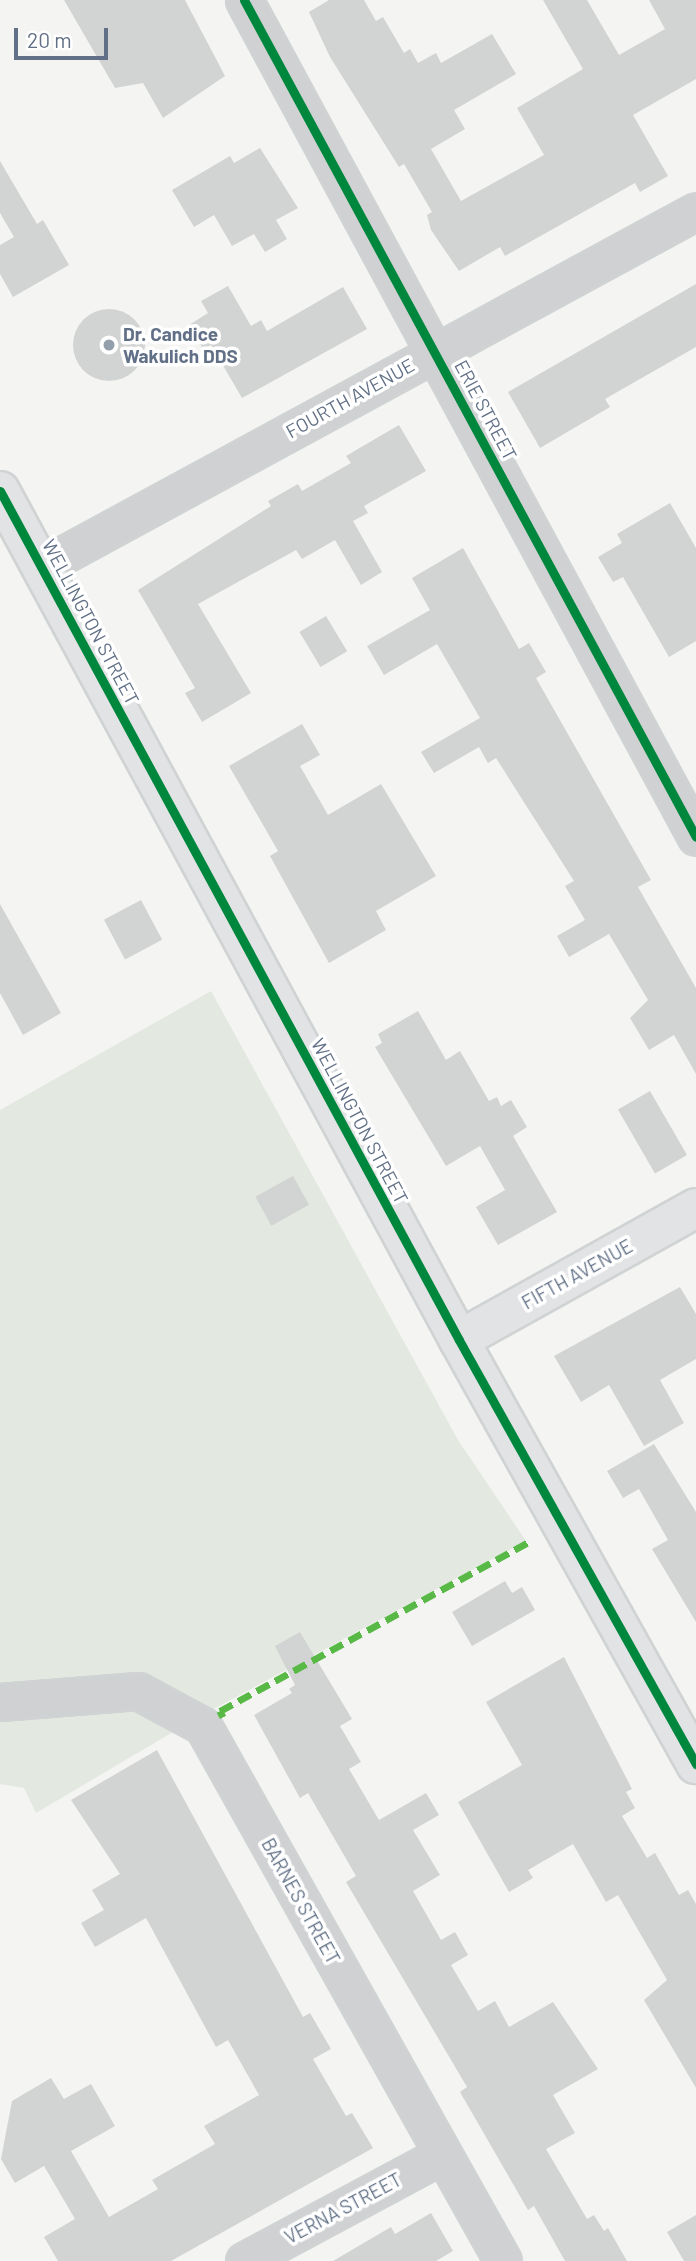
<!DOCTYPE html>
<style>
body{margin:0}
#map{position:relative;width:696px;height:2261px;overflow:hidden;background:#f4f5f2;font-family:Barlow,sans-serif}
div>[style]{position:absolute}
.green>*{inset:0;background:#e3e8e0}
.building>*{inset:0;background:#d2d3d3;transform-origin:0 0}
.round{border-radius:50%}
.roads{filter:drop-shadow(2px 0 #d0d3d3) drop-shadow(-2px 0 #d0d3d3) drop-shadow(0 2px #d0d3d3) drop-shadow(0 -2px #d0d3d3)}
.street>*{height:35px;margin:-17.5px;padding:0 17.5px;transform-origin:17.5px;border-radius:17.5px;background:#d0d1d2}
.secondary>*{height:38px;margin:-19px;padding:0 19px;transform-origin:19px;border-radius:19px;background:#e2e3e4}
.quiet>*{height:7px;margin-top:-3.5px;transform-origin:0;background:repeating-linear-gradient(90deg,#58b947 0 14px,transparent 0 21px)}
.cycleway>*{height:9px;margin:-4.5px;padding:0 4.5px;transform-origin:4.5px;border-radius:4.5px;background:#00873e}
.dots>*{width:19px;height:19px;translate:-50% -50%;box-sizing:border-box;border:4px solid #fff;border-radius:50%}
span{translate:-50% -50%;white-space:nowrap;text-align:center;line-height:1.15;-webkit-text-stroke:7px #fff;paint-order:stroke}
.poi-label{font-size:19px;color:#617086;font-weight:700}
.left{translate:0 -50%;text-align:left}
.street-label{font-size:19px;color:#617086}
.scale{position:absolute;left:14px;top:28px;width:94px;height:32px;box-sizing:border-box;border:4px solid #617086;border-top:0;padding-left:9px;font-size:21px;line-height:24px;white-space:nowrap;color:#617086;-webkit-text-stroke:5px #fff;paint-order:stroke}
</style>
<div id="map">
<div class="green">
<i style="clip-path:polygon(211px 991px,458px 1440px,526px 1541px,195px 1719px,36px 1813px,24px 1788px,0 1784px,0 1110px)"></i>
</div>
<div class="building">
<i style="clip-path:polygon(64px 0,185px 0,225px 76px,163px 118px,143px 83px,115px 88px)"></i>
<i style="clip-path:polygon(329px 0,364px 0,376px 21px,383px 17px,404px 53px,410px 49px,418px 63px,436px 53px,441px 63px,492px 34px,516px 74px,454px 110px,465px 129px,431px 149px,461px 201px,544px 155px,517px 108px,583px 69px,543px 0,587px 0,619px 55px,665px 29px,649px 0,696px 0,696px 79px,633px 115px,668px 176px,640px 192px,635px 183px,505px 256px,500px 247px,459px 271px,431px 230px,427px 215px,432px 212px,404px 164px,399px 167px,330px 57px,309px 12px)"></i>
<i style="clip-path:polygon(260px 148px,298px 208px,276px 220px,287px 239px,265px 252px,254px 234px,232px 246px,214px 215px,194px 227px,172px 190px,230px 156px,234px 163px)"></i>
<i style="clip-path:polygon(0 161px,37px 224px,43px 220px,69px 265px,13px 297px,0 274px,0 245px,14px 237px,0 213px)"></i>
<i style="clip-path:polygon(696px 284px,696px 347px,605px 399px,610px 407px,540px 448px,508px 392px)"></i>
<i style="clip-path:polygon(228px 286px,251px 326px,261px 320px,267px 331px,343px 287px,367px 329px,242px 398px,211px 345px,203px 349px,189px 325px,208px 313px,201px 301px)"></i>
<i class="round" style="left:73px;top:309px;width:72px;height:72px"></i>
<i style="clip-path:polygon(399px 425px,426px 471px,364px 506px,368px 513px,353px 521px,382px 572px,361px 585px,335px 540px,302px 559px,296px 550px,198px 604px,251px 693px,202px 722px,185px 693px,195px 688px,138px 590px,271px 506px,268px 501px,298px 484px,302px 491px,351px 463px,346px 456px)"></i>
<i style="clip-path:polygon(670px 503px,696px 548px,696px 641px,669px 657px,623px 577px,613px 582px,598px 557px,622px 543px,617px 534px)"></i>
<i style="clip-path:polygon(463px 548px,519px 649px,529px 643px,546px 672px,536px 678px,651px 880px,638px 887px,696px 988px,696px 1074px,674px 1035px,649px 1050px,630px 1018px,648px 1000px,609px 934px,569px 957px,557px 936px,585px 920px,565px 886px,574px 881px,496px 758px,488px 763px,479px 747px,434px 773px,421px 752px,480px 718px,437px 644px,384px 675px,367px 646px,430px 610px,412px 578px)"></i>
<i style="left:326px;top:616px;width:41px;height:31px;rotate:59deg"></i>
<i style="clip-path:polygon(302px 724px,320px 755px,300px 766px,328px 815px,381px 784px,436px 876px,376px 911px,386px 930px,329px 963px,270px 856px,278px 851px,229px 766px)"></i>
<i style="left:141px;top:900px;width:45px;height:42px;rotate:62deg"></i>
<i style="clip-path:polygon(0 904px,61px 1013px,23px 1035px,0 993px)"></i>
<i style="clip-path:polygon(418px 1011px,446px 1060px,460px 1051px,489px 1101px,497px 1097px,501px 1106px,511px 1100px,527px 1127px,513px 1136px,557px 1212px,498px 1245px,476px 1207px,505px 1190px,480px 1146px,446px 1166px,375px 1047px,382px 1043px,378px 1034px)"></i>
<i style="left:650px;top:1091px;width:74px;height:37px;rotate:60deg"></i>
<i style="left:293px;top:1176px;width:33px;height:43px;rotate:61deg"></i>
<i style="clip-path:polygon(680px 1287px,696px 1314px,696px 1359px,660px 1380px,684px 1423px,644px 1446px,609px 1385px,581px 1402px,554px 1356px)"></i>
<i style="clip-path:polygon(654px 1444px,696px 1512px,696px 1622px,652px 1549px,668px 1540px,639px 1489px,623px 1498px,607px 1471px)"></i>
<i style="clip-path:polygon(505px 1581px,512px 1593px,522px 1587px,535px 1610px,472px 1646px,452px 1612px)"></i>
<i style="clip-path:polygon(300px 1632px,352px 1719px,340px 1726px,361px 1762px,349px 1769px,379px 1820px,426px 1793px,439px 1815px,413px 1830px,440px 1875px,413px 1891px,441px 1940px,455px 1932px,468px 1955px,451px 1965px,478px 2011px,495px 2001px,509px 2027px,553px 2002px,598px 2069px,553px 2095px,575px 2133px,546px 2149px,587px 2219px,594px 2215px,604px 2231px,608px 2228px,627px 2261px,565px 2261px,534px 2206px,528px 2210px,460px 2092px,467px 2087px,346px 1882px,356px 1876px,308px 1793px,300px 1798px,254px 1715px,292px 1693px,289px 1689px,295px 1685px,275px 1646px)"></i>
<i style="clip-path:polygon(564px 1657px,632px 1789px,626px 1792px,635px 1808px,622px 1816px,647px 1858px,655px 1853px,679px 1895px,688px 1890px,696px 1904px,696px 2088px,644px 2000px,667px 1980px,618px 1895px,606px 1902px,573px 1844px,528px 1870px,533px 1878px,509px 1892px,458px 1802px,522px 1765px,486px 1702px)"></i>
<i style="clip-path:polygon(157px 1750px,303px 2017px,310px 2013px,331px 2049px,313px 2059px,346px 2116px,352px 2113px,373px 2148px,171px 2261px,58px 2261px,44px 2237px,75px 2219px,44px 2166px,15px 2183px,1px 2159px,12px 2101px,51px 2078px,64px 2099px,91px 2084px,115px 2126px,71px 2151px,109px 2217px,158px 2189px,152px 2180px,215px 2144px,204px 2126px,259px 2095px,228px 2040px,216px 2047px,146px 1918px,95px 1947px,81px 1923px,104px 1910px,92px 1890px,120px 1874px,71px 1800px)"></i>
<i style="clip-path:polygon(431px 2213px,453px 2251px,436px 2261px,333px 2261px,391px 2227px,395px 2234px)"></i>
<i style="clip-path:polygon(696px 2215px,696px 2261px,684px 2261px,667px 2232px)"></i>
</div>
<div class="roads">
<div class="street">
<i style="left:244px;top:0;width:951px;rotate:61.63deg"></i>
<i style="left:41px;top:567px;width:745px;rotate:-28.52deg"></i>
<i style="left:0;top:1702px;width:138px;rotate:-4.6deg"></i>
<i style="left:138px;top:1691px;width:74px;rotate:28.3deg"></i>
<i style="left:203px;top:1726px;width:613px;rotate:60.72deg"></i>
<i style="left:244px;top:2261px;width:225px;rotate:-28.2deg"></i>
</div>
<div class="secondary">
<i style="left:0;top:491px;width:965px;rotate:61.6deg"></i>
<i style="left:459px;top:1340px;width:486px;rotate:60.8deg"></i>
<i style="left:459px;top:1340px;width:271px;rotate:-29.1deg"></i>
</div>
</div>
<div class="quiet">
<i style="left:223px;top:1717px;width:7px;rotate:-117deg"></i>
<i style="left:220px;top:1711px;width:354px;rotate:-28.7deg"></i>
</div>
<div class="cycleway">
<i style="left:244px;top:0;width:951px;rotate:61.63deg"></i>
<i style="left:0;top:491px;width:965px;rotate:61.6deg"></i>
<i style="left:459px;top:1340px;width:486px;rotate:60.8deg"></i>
</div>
<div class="dots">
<i style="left:109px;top:345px;background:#949fac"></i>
</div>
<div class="poi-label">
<span class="left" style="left:123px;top:345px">Dr. Candice<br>Wakulich DDS</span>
</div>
<div class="street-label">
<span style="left:350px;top:398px;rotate:-29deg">FOURTH AVENUE</span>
<span style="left:486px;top:410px;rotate:62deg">ERIE STREET</span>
<span style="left:91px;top:622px;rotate:62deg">WELLINGTON STREET</span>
<span style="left:360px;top:1121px;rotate:62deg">WELLINGTON STREET</span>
<span style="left:577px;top:1274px;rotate:-29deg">FIFTH AVENUE</span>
<span style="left:301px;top:1901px;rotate:61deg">BARNES STREET</span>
<span style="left:343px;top:2208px;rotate:-28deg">VERNA STREET</span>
</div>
<div class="scale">20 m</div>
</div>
